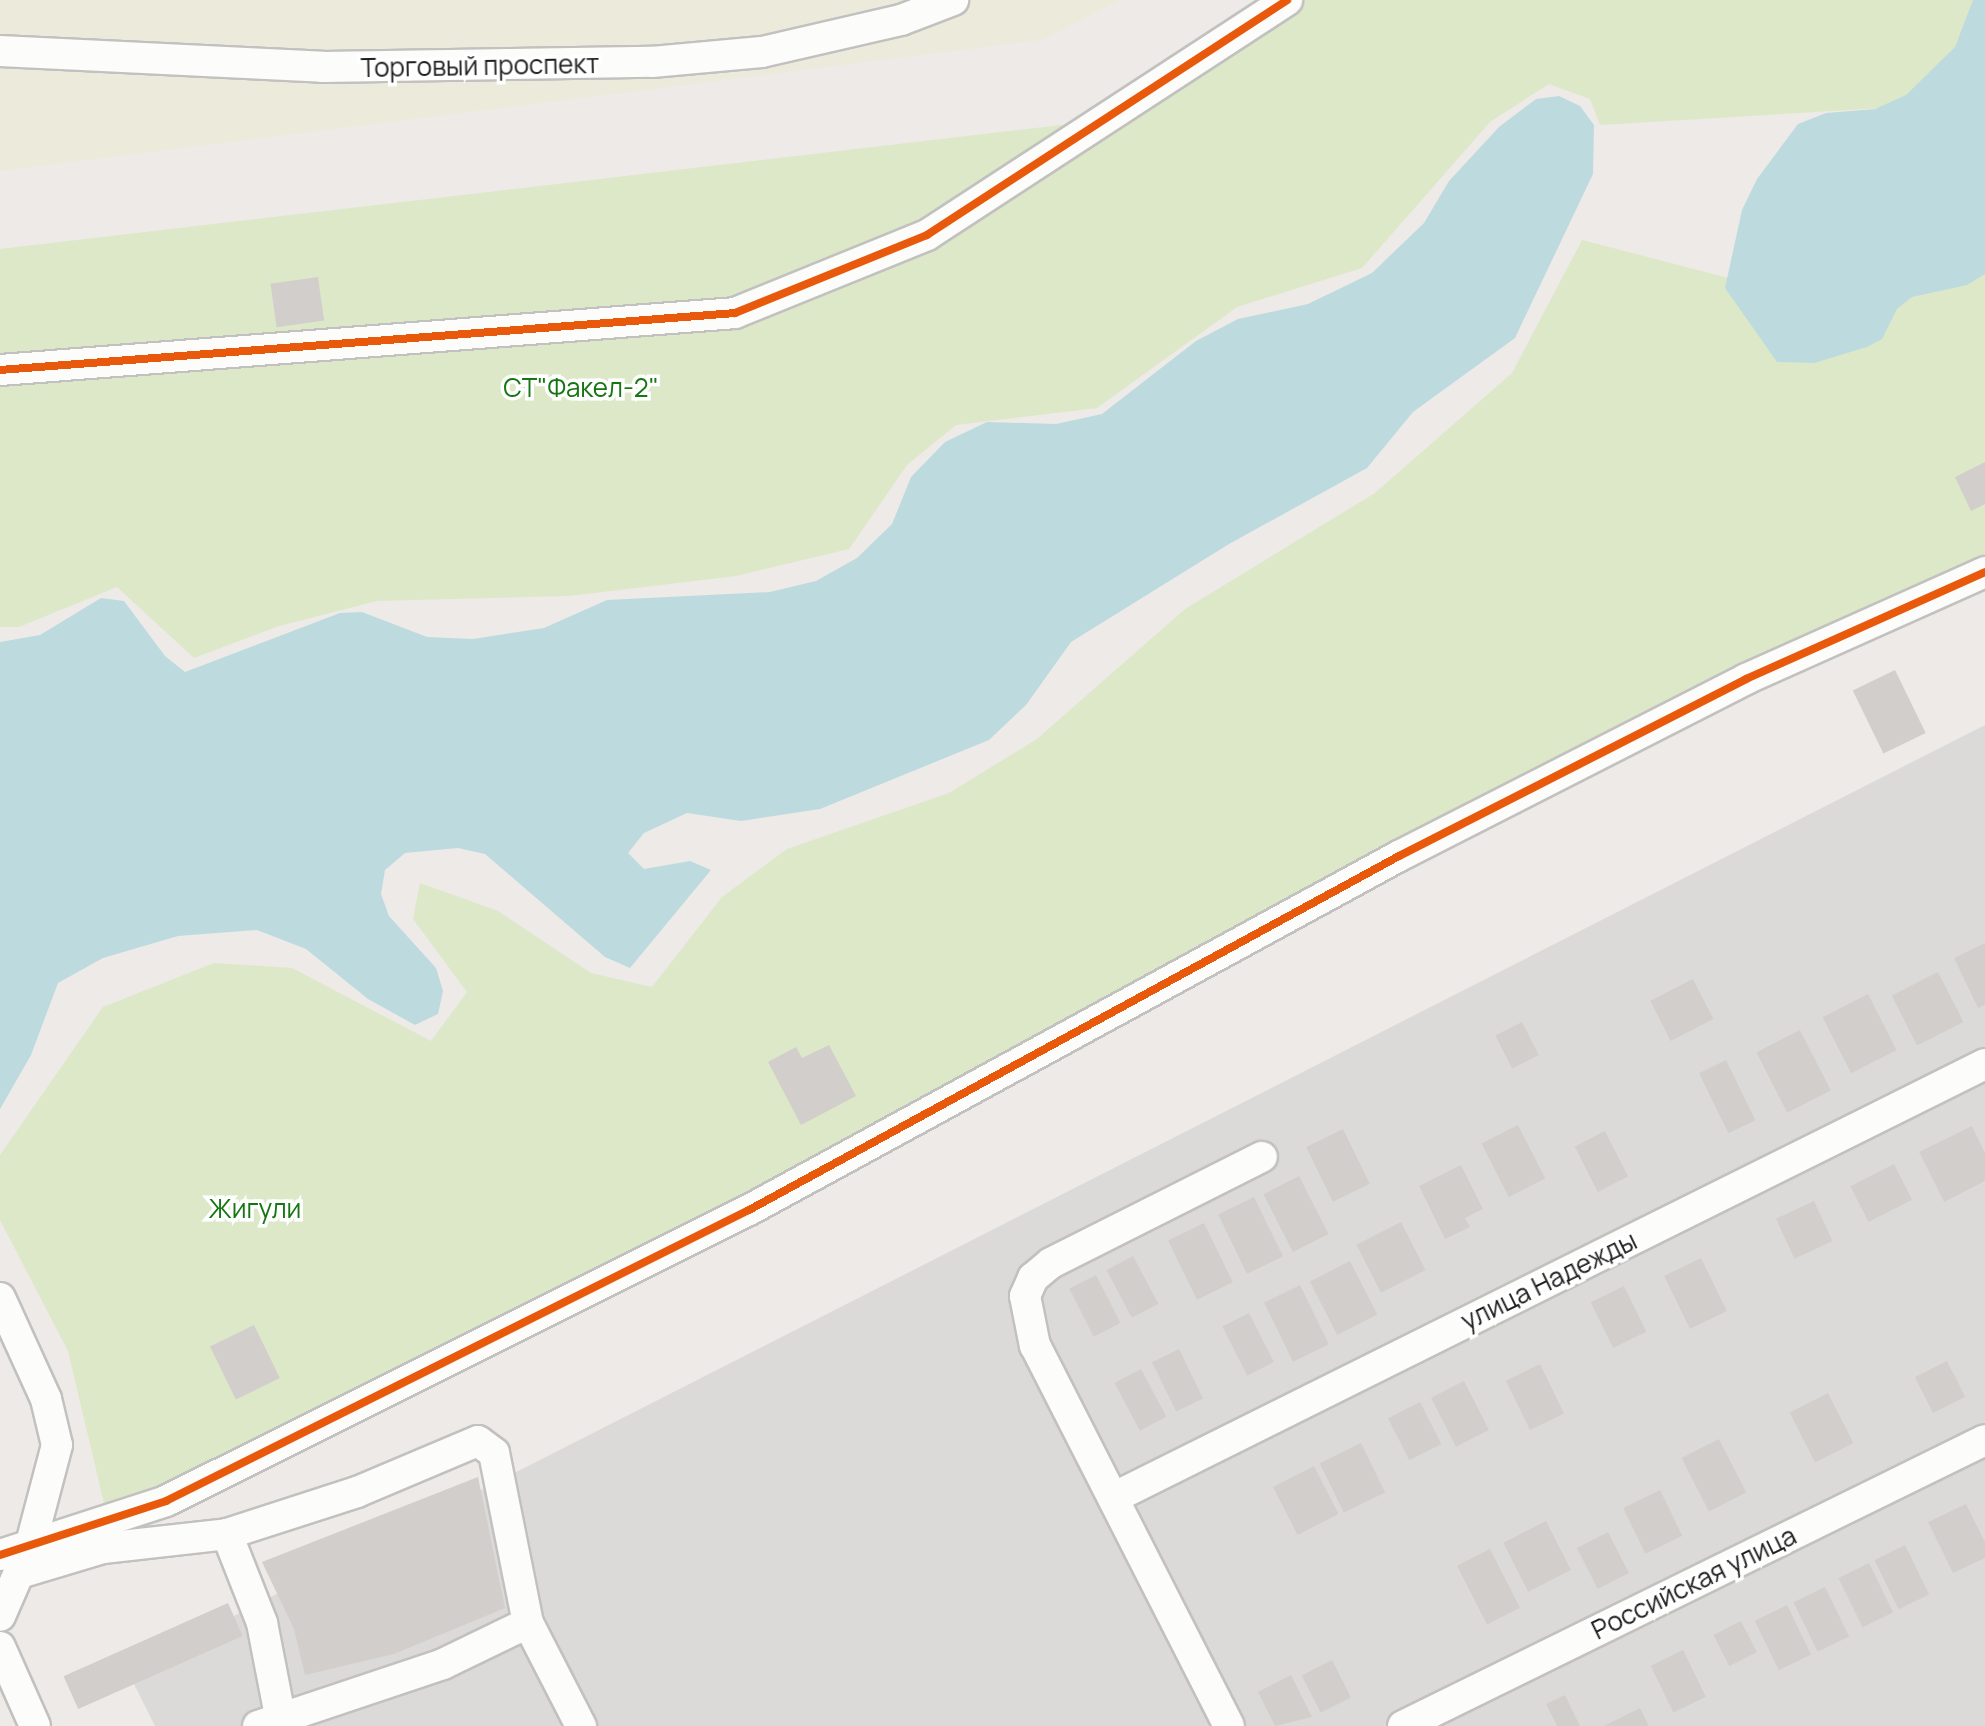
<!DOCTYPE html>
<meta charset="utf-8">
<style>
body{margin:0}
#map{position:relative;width:1985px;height:1726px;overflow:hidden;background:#edeae7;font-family:Manrope,sans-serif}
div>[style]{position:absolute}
.residential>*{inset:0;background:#dcdad8}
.farmland>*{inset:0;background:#ecebdb}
.grass>*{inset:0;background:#dde8c8}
.water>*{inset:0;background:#bddbde}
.building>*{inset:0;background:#d2cecc;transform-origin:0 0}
.roads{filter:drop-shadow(2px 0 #c2c1bf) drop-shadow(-2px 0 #c2c1bf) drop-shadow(0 2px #c2c1bf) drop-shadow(0 -2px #c2c1bf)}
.minor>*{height:30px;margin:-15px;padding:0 15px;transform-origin:15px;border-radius:15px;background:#fcfcfb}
.cycleway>*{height:8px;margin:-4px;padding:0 4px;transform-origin:4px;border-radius:4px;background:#e8590c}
span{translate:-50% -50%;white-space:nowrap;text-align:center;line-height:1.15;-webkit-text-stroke:7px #fff;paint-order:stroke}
.street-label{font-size:26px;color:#1e1e1e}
.park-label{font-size:26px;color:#167712}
</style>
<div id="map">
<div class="residential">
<i style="clip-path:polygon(1985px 725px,1985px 1726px,155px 1726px,127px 1670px)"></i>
</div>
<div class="farmland">
<i style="clip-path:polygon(0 0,1121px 0,1042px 40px,0 171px)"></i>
</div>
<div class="grass">
<i style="clip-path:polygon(1260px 0,1985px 0,1948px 104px,1600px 125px,1590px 99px,1549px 84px,1490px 122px,1362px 268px,1237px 307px,1097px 408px,956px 425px,907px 465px,849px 549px,736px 576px,569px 596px,377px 601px,279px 626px,194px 658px,117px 587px,19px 627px,0 627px,0 249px,1070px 124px)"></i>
<i style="clip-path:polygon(1582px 240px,1740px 281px,1896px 299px,1985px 256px,1985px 588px,1743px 697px,174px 1511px,108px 1520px,68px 1351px,0 1220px,0 1155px,103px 1007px,214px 963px,292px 968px,431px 1041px,467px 992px,413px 919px,420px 883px,498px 911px,591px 973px,652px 987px,722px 897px,787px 849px,949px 793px,1037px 739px,1185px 609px,1375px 493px,1512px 373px)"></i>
</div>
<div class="water">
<i style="clip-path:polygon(1973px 0,1985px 0,1985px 274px,1967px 285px,1912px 297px,1897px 309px,1882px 339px,1867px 347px,1814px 363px,1777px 362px,1725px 288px,1742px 210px,1757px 179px,1798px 124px,1826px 113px,1875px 109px,1906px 95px,1955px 47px)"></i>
<i style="clip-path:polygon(1559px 96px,1580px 106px,1594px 125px,1593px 174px,1515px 338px,1413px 412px,1367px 468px,1229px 544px,1071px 642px,1026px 705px,989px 740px,820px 809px,741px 821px,687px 813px,644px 833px,628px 853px,644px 869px,690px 861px,711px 870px,630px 968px,605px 957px,485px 854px,458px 848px,405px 853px,385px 870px,381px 894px,389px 916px,436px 968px,443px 991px,438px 1014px,415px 1025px,368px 999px,306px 949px,257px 930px,178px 936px,103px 958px,58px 983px,31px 1055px,0 1109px,0 642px,40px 635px,101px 598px,124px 601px,165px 656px,185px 672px,340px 613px,362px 612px,427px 637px,473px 639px,544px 628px,607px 600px,770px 592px,816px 581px,857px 558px,892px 524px,911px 477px,945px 442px,987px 422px,1056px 424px,1102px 414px,1196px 341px,1238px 319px,1308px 304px,1372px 273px,1424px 223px,1449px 181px,1499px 127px,1536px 99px)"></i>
</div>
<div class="building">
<i style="left:318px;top:277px;width:44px;height:48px;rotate:82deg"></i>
<i style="clip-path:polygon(1985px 462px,1985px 504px,1971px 511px,1955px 477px)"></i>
<i style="left:1895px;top:670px;width:70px;height:47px;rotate:64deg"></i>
<i style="clip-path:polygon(1985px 943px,1985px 1005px,1978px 1008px,1954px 958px)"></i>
<i style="left:1938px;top:972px;width:56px;height:52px;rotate:63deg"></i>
<i style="left:1693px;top:979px;width:45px;height:48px;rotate:63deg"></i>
<i style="left:1868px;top:994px;width:63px;height:51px;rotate:63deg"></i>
<i style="left:1522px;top:1022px;width:37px;height:30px;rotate:63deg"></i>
<i style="left:1800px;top:1030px;width:68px;height:49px;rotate:63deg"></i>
<i style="clip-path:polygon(829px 1045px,856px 1096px,801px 1125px,768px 1062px,796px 1047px,802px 1058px)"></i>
<i style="left:1726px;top:1060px;width:67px;height:30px;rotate:64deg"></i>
<i style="left:1518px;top:1125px;width:60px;height:41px;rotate:63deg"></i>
<i style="clip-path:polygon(1972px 1126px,1985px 1153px,1985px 1181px,1944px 1202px,1919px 1152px)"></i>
<i style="left:1343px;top:1129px;width:61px;height:41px;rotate:64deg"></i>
<i style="left:1605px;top:1131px;width:51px;height:34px;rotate:63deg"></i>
<i style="left:1894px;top:1164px;width:40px;height:49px;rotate:63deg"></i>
<i style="clip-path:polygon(1461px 1165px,1483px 1209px,1465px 1218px,1470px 1227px,1445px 1239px,1419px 1186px)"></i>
<i style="left:1299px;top:1176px;width:65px;height:40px;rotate:63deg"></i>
<i style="left:1254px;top:1197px;width:66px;height:40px;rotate:64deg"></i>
<i style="left:1814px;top:1201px;width:44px;height:42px;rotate:65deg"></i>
<i style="left:1401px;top:1222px;width:54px;height:50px;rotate:63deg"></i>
<i style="left:1204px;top:1223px;width:66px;height:40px;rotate:64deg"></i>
<i style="left:1133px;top:1256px;width:54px;height:30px;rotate:62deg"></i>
<i style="left:1701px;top:1258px;width:59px;height:41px;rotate:64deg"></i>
<i style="left:1350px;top:1261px;width:60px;height:45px;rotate:63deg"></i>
<i style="left:1096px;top:1275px;width:54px;height:30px;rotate:63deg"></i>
<i style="left:1300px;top:1285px;width:66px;height:40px;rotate:64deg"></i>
<i style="left:1624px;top:1286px;width:51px;height:37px;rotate:64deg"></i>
<i style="left:1249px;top:1313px;width:55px;height:30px;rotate:63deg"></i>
<i style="left:254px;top:1325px;width:59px;height:49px;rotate:64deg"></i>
<i style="left:1179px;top:1349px;width:55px;height:30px;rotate:64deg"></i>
<i style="left:1947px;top:1361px;width:40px;height:36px;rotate:63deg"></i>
<i style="left:1540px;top:1364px;width:55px;height:38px;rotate:64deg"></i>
<i style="left:1141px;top:1369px;width:54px;height:30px;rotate:62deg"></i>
<i style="left:1464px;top:1381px;width:55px;height:37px;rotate:63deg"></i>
<i style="left:1828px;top:1393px;width:56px;height:43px;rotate:63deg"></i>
<i style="left:1420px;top:1402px;width:47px;height:36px;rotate:63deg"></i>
<i style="left:1719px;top:1439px;width:60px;height:42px;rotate:63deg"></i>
<i style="left:1361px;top:1443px;width:55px;height:46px;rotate:64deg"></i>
<i style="left:1314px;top:1466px;width:54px;height:46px;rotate:63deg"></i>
<i style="clip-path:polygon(478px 1477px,505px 1608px,394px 1654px,305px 1675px,294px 1629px,262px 1562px)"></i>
<i style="left:1660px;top:1490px;width:51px;height:41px;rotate:64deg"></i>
<i style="clip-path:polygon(1966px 1504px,1985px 1542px,1985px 1558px,1953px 1573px,1928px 1522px)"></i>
<i style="left:1546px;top:1521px;width:55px;height:48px;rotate:63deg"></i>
<i style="left:1608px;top:1532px;width:46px;height:35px;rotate:63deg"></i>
<i style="left:1905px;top:1545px;width:55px;height:34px;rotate:64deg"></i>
<i style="left:1490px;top:1549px;width:66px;height:37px;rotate:63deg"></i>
<i style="left:1869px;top:1563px;width:55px;height:34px;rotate:64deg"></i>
<i style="left:1825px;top:1587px;width:55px;height:35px;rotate:64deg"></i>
<i style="left:228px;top:1603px;width:36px;height:180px;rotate:66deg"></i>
<i style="left:1787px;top:1605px;width:55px;height:36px;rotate:64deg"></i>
<i style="left:1741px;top:1621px;width:35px;height:31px;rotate:63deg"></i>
<i style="left:1683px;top:1650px;width:52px;height:36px;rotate:64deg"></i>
<i style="left:1332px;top:1660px;width:42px;height:34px;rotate:63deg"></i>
<i style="clip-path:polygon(1291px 1675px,1312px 1717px,1275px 1726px,1258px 1692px)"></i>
<i style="clip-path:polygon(1565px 1695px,1580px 1726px,1557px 1726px,1546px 1704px)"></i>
<i style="clip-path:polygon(1640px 1708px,1649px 1726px,1604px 1726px)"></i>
</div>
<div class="roads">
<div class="minor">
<i style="left:0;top:51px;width:323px;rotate:2.8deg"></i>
<i style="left:323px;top:67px;width:329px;rotate:-0.9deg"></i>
<i style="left:652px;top:62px;width:110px;rotate:-5.2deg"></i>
<i style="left:762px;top:52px;width:143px;rotate:-13deg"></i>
<i style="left:901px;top:20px;width:56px;rotate:-21deg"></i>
<i style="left:0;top:370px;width:737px;rotate:-4.43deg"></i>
<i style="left:735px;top:313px;width:207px;rotate:-22.1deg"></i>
<i style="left:927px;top:235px;width:430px;rotate:-33.1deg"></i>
<i style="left:0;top:1298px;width:111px;rotate:65.5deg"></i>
<i style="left:46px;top:1399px;width:47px;rotate:76.6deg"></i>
<i style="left:57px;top:1445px;width:106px;rotate:104.8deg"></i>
<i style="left:30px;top:1547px;width:75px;rotate:113.5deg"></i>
<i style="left:1113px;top:1498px;width:974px;rotate:-26.46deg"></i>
<i style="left:227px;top:1534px;width:96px;rotate:68.5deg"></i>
<i style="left:262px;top:1623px;width:95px;rotate:79deg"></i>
<i style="left:0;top:1555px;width:175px;rotate:-18deg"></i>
<i style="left:166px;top:1501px;width:652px;rotate:-26.53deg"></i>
<i style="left:749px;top:1210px;width:740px;rotate:-28.57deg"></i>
<i style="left:1399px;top:856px;width:390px;rotate:-27deg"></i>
<i style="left:1746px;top:679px;width:262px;rotate:-24.1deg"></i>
<i style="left:20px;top:1573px;width:87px;rotate:-16.8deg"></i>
<i style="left:103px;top:1548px;width:125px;rotate:-6.4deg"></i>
<i style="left:227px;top:1534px;width:137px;rotate:-17.9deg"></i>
<i style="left:357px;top:1492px;width:131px;rotate:-22.9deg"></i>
<i style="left:478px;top:1441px;width:20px;rotate:37deg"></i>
<i style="left:494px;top:1453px;width:173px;rotate:78.7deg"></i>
<i style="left:528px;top:1623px;width:116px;rotate:62.8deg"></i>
<i style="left:0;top:1647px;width:86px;rotate:66.1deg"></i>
<i style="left:258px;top:1726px;width:195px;rotate:-18.5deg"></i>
<i style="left:443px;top:1664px;width:94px;rotate:-25.8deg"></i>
<i style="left:1229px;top:1726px;width:427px;rotate:-117deg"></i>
<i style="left:1035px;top:1346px;width:51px;rotate:-101.3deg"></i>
<i style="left:1025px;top:1296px;width:20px;rotate:-66deg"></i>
<i style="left:1033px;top:1278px;width:23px;rotate:-40deg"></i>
<i style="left:1051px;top:1263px;width:236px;rotate:-26.7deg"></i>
<i style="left:1403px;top:1726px;width:648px;rotate:-26.17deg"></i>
</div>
</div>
<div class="cycleway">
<i style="left:0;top:370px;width:737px;rotate:-4.43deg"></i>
<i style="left:735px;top:313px;width:207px;rotate:-22.1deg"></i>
<i style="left:927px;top:235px;width:430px;rotate:-33.1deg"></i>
<i style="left:0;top:1555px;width:175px;rotate:-18deg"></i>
<i style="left:166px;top:1501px;width:652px;rotate:-26.53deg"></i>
<i style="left:749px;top:1210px;width:740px;rotate:-28.57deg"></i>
<i style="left:1399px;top:856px;width:390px;rotate:-27deg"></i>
<i style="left:1746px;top:679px;width:262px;rotate:-24.1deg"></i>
</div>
<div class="street-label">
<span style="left:480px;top:66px;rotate:-1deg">Торговый проспект</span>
<span style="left:1549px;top:1281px;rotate:-26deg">улица Надежды</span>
<span style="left:1694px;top:1583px;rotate:-26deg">Российская улица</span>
</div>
<div class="park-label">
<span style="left:581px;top:388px">СТ"Факел-2"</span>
<span style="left:255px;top:1209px">Жигули</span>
</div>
</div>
